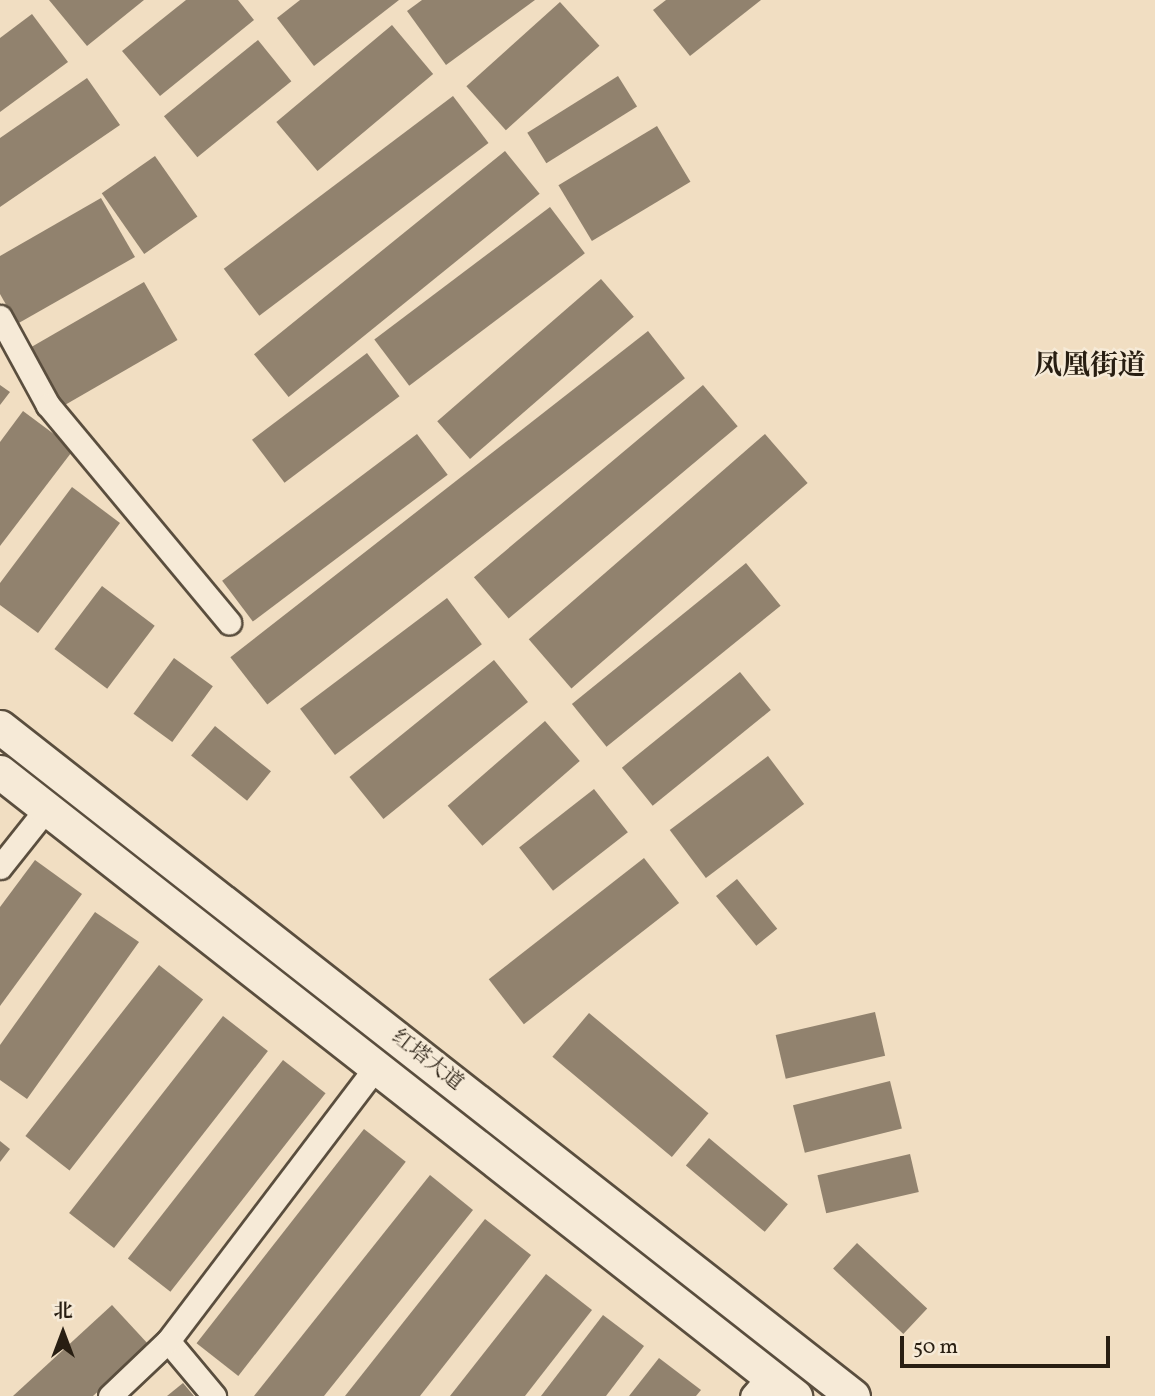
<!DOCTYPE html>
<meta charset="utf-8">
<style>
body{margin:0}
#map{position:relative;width:1155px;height:1396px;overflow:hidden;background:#f1dec2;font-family:Vollkorn,"Noto Serif SC",serif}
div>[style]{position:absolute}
.building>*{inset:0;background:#91826e;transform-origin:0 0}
.roads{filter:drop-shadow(2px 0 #5a4e3e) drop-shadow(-2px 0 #5a4e3e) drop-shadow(0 2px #5a4e3e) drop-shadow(0 -2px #5a4e3e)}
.street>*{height:23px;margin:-11.5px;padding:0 11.5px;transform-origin:11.5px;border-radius:11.5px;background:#f6ead7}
.secondary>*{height:33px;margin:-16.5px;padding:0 16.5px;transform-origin:16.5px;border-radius:16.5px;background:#f6ead7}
span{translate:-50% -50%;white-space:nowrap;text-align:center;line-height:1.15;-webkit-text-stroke:5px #f6ead7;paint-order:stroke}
.street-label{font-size:21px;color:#281e12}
.district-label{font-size:28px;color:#281e12;font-weight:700}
.north{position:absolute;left:28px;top:1298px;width:70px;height:70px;-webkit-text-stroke:5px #f6ead7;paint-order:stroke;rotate:0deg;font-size:19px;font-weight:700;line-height:28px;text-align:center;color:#281e12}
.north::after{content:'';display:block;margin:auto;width:24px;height:32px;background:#281e12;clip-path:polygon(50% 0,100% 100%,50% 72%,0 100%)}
.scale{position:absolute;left:900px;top:1336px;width:210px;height:32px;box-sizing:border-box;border:4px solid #281e12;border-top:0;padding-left:9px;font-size:21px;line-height:24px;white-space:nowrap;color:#281e12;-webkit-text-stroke:5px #f6ead7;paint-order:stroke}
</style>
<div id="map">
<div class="building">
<i style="clip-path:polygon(49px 0,144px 0,87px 46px)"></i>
<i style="clip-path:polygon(186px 0,238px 0,254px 20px,160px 96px,122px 51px)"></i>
<i style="clip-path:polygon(300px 0,399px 0,314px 66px,277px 18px)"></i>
<i style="clip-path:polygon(422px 0,535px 0,446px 65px,407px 11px)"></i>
<i style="clip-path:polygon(666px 0,761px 0,690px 56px,653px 10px)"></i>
<i style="left:560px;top:2px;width:59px;height:126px;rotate:48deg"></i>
<i style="clip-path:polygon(32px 14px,68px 62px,0 112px,0 38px)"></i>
<i style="left:392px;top:25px;width:64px;height:151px;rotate:50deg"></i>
<i style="left:258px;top:40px;width:53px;height:121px;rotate:51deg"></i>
<i style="left:618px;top:76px;width:36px;height:107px;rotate:58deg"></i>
<i style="clip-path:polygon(87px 78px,120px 125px,0 207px,0 138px)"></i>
<i style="left:453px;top:96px;width:59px;height:287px;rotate:53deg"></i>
<i style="left:657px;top:126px;width:65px;height:115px;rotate:59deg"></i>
<i style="left:505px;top:151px;width:55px;height:323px;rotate:51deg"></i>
<i style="left:155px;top:156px;width:74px;height:65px;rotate:55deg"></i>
<i style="clip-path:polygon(101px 198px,135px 257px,17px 324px,0 294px,0 256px)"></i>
<i style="left:550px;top:207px;width:58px;height:220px;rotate:53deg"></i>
<i style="left:601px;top:279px;width:50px;height:217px;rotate:49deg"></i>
<i style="left:144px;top:282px;width:67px;height:134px;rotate:60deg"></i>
<i style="left:648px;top:331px;width:60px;height:530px;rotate:52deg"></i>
<i style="left:367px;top:353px;width:54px;height:144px;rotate:53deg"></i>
<i style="clip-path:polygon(0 385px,10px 392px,0 405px)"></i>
<i style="left:703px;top:385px;width:54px;height:299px;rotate:50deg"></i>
<i style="clip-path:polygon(23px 411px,74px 449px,0 546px,0 442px)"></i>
<i style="left:417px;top:434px;width:51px;height:244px;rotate:53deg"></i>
<i style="left:765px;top:434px;width:65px;height:313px;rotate:49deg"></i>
<i style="clip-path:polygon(72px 487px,120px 523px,38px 633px,0 605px,0 583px)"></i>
<i style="left:746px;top:563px;width:55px;height:224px;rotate:51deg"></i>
<i style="left:102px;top:586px;width:66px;height:79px;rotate:37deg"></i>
<i style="left:447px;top:598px;width:58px;height:184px;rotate:53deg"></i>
<i style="left:174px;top:658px;width:48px;height:69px;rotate:36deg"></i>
<i style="left:494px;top:660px;width:54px;height:186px;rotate:51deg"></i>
<i style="left:740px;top:672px;width:49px;height:152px;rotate:51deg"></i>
<i style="left:545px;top:721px;width:53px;height:129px;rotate:49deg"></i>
<i style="left:215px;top:726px;width:72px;height:38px;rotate:39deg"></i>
<i style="left:768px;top:756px;width:60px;height:123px;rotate:53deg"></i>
<i style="left:594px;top:789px;width:55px;height:95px;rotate:52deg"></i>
<i style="left:644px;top:858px;width:57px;height:197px;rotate:52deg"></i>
<i style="clip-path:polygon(35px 860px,82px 894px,0 1006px,0 907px)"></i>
<i style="left:737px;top:879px;width:64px;height:27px;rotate:51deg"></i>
<i style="clip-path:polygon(95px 912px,139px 942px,27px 1099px,0 1080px,0 1045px)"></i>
<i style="left:159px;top:965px;width:56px;height:217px;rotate:38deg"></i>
<i style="left:875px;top:1012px;width:45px;height:102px;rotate:77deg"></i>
<i style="left:589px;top:1013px;width:156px;height:57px;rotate:40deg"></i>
<i style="left:223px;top:1016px;width:57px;height:250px;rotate:38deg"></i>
<i style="left:283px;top:1060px;width:54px;height:252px;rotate:38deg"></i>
<i style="left:890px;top:1081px;width:49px;height:100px;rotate:76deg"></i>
<i style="left:364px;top:1129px;width:53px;height:272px;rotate:38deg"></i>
<i style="left:709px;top:1138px;width:103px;height:36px;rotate:40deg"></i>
<i style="clip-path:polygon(0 1141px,10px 1149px,0 1162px)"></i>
<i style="left:910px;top:1154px;width:39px;height:95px;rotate:77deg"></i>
<i style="clip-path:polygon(430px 1175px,473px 1210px,324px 1396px,254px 1396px)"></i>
<i style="clip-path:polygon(485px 1219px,531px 1255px,420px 1396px,345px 1396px)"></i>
<i style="left:857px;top:1243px;width:96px;height:35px;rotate:43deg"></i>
<i style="clip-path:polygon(546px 1274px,592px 1310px,525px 1396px,450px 1396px)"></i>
<i style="clip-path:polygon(112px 1305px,149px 1345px,93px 1396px,13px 1396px)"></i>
<i style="clip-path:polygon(603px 1315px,644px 1346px,606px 1396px,541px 1396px)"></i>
<i style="clip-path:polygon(659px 1358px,701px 1390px,696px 1396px,629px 1396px)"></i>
<i style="clip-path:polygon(183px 1383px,194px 1396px,167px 1396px)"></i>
</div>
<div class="roads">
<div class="street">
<i style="left:0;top:317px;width:100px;rotate:61.4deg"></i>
<i style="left:48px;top:405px;width:283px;rotate:50.2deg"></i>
<i style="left:0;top:867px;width:75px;rotate:-51.5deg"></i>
<i style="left:168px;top:1341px;width:72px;rotate:50.1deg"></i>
<i style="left:110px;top:1396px;width:80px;rotate:-43.5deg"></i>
<i style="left:168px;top:1341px;width:340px;rotate:-52.8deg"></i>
<i style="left:752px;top:1396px;width:28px;rotate:-49deg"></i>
</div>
<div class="secondary">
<i style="left:0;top:727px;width:1084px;rotate:38.11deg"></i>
<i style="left:0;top:772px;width:1011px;rotate:38.13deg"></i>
</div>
</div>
<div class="street-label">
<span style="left:427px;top:1061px;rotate:38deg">红塔大道</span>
</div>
<div class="district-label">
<span style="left:1090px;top:367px">凤凰街道</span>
</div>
<div class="north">北</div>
<div class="scale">50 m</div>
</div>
